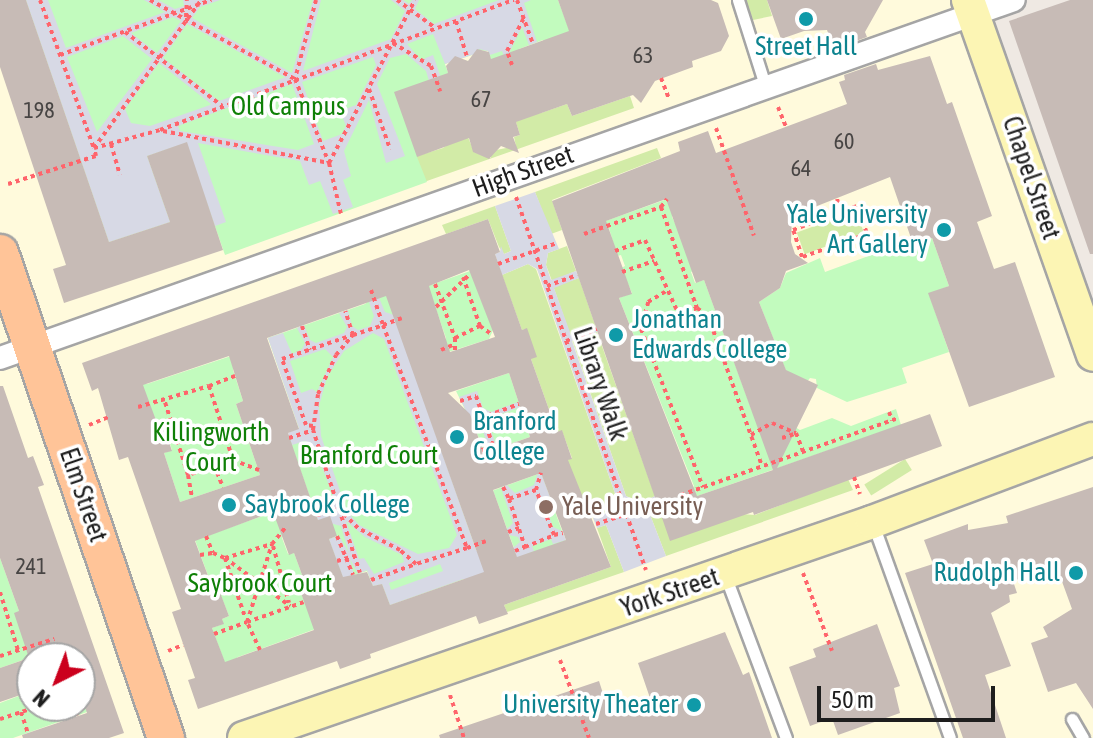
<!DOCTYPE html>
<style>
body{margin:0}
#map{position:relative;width:1093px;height:738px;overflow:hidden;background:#efe9e3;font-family:"Asap Condensed",sans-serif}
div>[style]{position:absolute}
.education>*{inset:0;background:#fffadc}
.grass>*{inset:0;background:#d2eba7;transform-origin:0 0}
.park>*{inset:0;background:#c2fbbe;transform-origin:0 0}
.plaza>*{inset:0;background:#d7d9e5}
.building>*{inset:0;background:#c7bbb6}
.path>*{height:4px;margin-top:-2px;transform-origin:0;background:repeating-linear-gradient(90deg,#ff646b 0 4px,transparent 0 8px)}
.roads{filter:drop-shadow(2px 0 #a5a5a5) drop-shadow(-2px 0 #a5a5a5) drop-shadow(0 2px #a5a5a5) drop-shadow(0 -2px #a5a5a5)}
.lane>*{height:11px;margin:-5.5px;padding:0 5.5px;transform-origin:5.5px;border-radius:5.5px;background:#fff}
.street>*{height:22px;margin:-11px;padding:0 11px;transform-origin:11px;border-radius:11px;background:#fff}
.secondary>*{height:32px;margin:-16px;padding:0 16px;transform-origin:16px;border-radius:16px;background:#fcf5b4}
.primary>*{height:36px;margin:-18px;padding:0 18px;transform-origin:18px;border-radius:18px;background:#ffc498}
.dots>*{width:22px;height:22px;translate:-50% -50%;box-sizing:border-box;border:4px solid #fff;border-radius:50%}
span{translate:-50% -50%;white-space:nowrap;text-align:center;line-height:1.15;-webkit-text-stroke:7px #fff;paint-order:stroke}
.number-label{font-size:22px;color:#484544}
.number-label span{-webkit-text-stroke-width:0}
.culture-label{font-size:26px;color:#0d838f}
.right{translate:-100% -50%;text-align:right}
.left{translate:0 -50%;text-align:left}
.park-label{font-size:26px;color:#0f8007}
.street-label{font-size:26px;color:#1e1e1e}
.education-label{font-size:26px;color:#785e54}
.north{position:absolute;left:16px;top:642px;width:80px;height:80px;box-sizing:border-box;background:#fff;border:2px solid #a5a5a5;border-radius:50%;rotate:222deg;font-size:22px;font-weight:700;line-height:32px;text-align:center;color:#1e1e1e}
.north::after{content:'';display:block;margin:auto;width:28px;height:36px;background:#cb001d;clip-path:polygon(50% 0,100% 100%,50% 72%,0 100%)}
.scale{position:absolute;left:817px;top:686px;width:178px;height:36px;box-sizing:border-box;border:4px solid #1e1e1e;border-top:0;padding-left:10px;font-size:24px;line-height:28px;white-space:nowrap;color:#1e1e1e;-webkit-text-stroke:6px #fff;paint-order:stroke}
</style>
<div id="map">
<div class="education">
<i style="clip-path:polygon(evenodd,0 0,968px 0,1093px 355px,1093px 738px,0 738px,0 0,32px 658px,80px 658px,80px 706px,32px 706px,32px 658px)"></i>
</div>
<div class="grass">
<i style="clip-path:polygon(746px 0,767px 0,772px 16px,753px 20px)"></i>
<i style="clip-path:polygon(630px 96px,634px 108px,353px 207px,417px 156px,443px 148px,466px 132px,474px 152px,491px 158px,491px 151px,516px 146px,514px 137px,520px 135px,514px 116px,541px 113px,567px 104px,572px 116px)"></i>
<i style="clip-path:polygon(657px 148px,661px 158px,552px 200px,562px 230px,551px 234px,535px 192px)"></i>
<i style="clip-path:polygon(495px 206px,511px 251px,504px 254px,499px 247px,488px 219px,446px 234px,442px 225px)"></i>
<i style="left:856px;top:211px;width:23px;height:63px;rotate:70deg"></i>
<i style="clip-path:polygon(567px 246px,576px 271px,552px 281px,546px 265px,548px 253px)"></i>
<i style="clip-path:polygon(528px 264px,536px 269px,617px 499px,611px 511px,593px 518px,592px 514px,587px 515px,567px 460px,572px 458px,562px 431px,557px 432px,531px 359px,526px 329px,522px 330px,502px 275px)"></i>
<i style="left:579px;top:278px;width:52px;height:27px;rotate:71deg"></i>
<i style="clip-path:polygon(597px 332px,655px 496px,641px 503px,626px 496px,572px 340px)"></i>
<i style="left:905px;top:459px;width:13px;height:48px;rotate:58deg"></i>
<i style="clip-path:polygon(848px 479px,853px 490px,666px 556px,649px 512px,659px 508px,755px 515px)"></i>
<i style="clip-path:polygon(606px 525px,624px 572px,507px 612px,504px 605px,611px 567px,597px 528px)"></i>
</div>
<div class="park">
<i style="clip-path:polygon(26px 0,558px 0,573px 40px,557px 77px,543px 40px,519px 49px,523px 62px,495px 71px,488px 51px,476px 50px,475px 54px,445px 64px,453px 87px,417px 157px,427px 182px,225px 255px,186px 143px,147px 156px,170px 222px,109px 242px)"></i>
<i style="clip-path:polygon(673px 197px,672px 217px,697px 269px,691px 272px,695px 283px,704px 280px,752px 411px,767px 411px,800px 430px,832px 418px,851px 426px,896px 409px,901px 425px,683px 501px,694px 486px,619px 298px,632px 293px,621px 268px,625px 266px,621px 255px,617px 256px,609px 228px,586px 237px,583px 229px)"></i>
<i style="clip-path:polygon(932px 238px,949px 286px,929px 294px,949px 352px,902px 368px,907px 383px,847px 402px,817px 388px,816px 379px,810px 378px,806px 383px,788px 376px,759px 302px,780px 288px,786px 273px,820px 258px,825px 272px,912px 240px,914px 244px)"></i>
<i style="clip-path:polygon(470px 271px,493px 330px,489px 339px,442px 354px,446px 338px,428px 286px)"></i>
<i style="clip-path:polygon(389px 283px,397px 327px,476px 550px,464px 579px,390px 605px,382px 584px,373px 586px,367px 571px,348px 577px,345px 583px,329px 539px,337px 536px,318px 520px,289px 438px,299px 428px,268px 338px,365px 304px)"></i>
<i style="clip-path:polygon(237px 354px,233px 370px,243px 401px,236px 404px,260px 475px,180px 502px,164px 453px,172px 450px,163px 422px,157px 423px,130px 382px,147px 384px)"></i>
<i style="clip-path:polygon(509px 373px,530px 437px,475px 456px,479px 438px,456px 391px)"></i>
<i style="left:541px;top:473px;width:72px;height:51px;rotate:70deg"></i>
<i style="clip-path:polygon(279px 510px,282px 538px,288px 554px,294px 553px,308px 591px,301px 594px,318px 628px,238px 657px,226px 666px,212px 628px,223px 624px,222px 619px,229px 616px,218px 588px,213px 589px,195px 540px)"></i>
<i style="clip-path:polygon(0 558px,19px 611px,57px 648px,0 668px)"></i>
<i style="clip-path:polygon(32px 691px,32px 706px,80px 706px,80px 692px,87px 712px,13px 738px,0 738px,0 703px)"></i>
</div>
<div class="plaza">
<i style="clip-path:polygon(evenodd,26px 0,48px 0,66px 48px,165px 12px,144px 0,158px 0,175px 9px,184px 6px,183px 0,220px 0,200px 7px,192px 18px,292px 73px,313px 0,321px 0,303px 71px,391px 39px,405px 11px,391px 0,403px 0,409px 4px,412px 0,419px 0,415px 9px,434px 24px,499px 0,531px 0,524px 3px,537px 42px,529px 45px,522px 27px,510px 51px,515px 64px,508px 67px,502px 51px,490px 55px,488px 51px,479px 49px,475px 54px,445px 64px,433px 34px,407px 44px,421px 60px,433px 55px,445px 89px,433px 94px,426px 71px,406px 54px,390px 58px,377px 84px,405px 156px,386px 163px,369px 100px,344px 151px,351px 176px,343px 180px,353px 207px,333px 214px,320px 181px,309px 185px,300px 161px,198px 143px,226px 222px,215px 226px,186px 143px,147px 156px,170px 222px,109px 242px,26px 0,173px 17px,181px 21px,157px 53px,131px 33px,173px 17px,26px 0,187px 24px,285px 77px,286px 77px,219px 101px,163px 58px,187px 24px,26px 0,123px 36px,152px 59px,97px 132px,67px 57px,123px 36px,26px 0,373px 57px,376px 65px,356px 105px,340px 111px,346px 126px,342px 134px,323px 141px,302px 82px,373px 57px,26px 0,159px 63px,211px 104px,210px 105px,150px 126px,131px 123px,125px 109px,159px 63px,26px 0,292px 84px,314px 144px,298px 150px,180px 131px,178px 126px,292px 84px)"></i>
<i style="clip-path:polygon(535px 192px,559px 249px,548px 253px,546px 265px,551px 280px,576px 271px,579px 278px,554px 288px,571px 335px,596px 327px,597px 332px,572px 341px,626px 496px,641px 503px,655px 496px,659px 508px,649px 512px,666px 556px,624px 572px,606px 525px,597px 528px,593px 518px,611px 511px,617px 499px,537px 269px,528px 264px,502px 275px,495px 254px,500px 252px,501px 246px,504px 254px,511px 251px,495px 206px)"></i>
<i style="clip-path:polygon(evenodd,375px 288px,385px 312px,394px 315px,476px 550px,499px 578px,463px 579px,390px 605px,382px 584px,373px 586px,367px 570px,358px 574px,350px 559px,354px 575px,343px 578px,329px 539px,339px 536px,349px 553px,341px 526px,318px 520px,314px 509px,327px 507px,333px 496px,315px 448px,305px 441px,292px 445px,288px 433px,299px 428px,268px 338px,283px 333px,292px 354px,302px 349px,305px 343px,297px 328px,304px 325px,310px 340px,316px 343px,344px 333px,347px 327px,339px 313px,348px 310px,352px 326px,358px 330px,370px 326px,374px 316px,365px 291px,375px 288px,373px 333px,384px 339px,457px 535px,449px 548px,418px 554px,359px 525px,347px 511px,321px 436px,319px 406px,327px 377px,344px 351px,373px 333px,375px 288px,325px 349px,333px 357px,317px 392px,312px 389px,301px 393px,290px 361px,325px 349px,375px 288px,346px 521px,365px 537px,402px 555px,404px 562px,374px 574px,364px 558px,359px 559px,346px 521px,375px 288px,440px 564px,443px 571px,391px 590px,389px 583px,440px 564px)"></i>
<i style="clip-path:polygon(477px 391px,483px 408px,491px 412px,518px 402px,520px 407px,493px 417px,490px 428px,497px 448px,475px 456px,488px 446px,483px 431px,477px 432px,459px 397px)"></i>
<i style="clip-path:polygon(541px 473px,554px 508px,549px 516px,553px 527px,562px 531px,566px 540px,553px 544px,551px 539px,532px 546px,534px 551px,517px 558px,513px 548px,520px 542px,518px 537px,509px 535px,507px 529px,513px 523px,501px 488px,507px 485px,515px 493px,534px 485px,537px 475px)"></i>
</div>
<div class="building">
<i style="clip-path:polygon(0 0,26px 0,109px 242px,170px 222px,147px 156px,187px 142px,223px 250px,64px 303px,53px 269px,66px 265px,0 67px)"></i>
<i style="clip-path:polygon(558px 0,711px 0,718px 3px,729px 36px,721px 51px,692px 61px,693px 67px,655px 81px,641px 103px,633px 95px,572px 116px,567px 104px,516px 122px,520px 135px,513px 137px,519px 153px,501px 146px,489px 159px,473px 152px,469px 138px,417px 157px,394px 92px,448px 73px,446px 66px,455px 56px,468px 61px,477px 49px,489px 52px,491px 59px,569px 31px)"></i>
<i style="clip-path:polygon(767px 0,883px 0,865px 32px,867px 37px,834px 49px,827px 30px,804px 31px,781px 39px)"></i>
<i style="clip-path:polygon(1070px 0,1093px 0,1093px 254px,1090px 254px,1009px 21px)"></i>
<i style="clip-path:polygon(evenodd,930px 56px,947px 104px,952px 102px,992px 216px,977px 222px,994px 269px,1015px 262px,1055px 377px,969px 407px,928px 293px,949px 286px,932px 238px,913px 244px,890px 177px,792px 216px,791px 242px,795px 254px,808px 263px,786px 271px,780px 288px,759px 302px,786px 370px,818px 385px,777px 468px,930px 414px,942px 446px,754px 515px,753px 512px,670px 541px,552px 201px,680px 151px,678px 142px,708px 131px,716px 153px,847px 104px,839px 82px,845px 80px,844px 75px,876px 64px,878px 70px,930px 56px,666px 199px,696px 283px,704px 280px,773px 470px,697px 496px,619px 298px,632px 294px,606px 221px,666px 199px)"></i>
<i style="clip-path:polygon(evenodd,488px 219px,500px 252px,495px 254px,522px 330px,527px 328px,537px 357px,531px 359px,557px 432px,562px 430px,572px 459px,568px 460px,611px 567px,504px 605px,508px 614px,479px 624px,476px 616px,370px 654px,371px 658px,340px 669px,337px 661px,198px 709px,188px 680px,195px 678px,172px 612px,181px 609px,128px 457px,119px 460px,98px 388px,92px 391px,82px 363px,488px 219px,469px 270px,495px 337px,450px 352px,429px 286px,469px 270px,488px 219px,386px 296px,484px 572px,390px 605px,382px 584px,373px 586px,367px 572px,343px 577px,329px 539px,337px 536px,330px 516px,318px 520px,288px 433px,299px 429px,267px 338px,386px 296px,488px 219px,229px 356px,243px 401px,236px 404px,260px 475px,180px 502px,164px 453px,172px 451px,162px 421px,157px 423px,143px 385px,229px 356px,488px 219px,509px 373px,530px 437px,484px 453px,470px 414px,448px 393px,509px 373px,488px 219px,541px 473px,566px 540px,517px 557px,493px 490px,541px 473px,488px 219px,273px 512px,289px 555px,294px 553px,308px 591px,301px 593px,314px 630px,225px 662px,212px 628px,224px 624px,222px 619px,229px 616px,218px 587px,213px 589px,195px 541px,273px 512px)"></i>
<i style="clip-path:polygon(0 386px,3px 386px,28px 458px,33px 456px,44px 485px,38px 487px,124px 733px,109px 738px,23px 738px,22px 735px,87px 713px,80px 692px,80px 658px,32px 658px,32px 691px,0 702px,0 668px,29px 658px,14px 613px,19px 611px,0 558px)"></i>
<i style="clip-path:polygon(1093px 487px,1093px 709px,1076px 683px,1048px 692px,1031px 643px,1048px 637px,1043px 627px,1072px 609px,1056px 565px,1013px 581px,1017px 593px,1009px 595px,1010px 602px,991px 613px,1011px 666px,985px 675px,1006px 738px,963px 738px,905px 573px,933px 564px,924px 540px,968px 524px,968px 530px,1008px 523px,1006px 516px)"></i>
<i style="clip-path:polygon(877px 624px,900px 686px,894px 688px,900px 713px,838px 735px,832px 718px,810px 726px,789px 667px,816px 657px,813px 649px)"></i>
<i style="clip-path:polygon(725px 632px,743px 675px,749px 672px,772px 738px,440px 738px,439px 735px,599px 681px,609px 712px,650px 698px,638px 663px)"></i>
</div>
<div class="path">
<i style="left:40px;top:0;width:158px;rotate:70deg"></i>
<i style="left:94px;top:148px;width:68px;rotate:-15.3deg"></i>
<i style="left:160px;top:130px;width:377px;rotate:-20.2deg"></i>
<i style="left:150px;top:0;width:165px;rotate:28.6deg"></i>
<i style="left:316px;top:0;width:82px;rotate:104.9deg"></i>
<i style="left:295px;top:79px;width:91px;rotate:68deg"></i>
<i style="left:329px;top:163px;width:52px;rotate:76.8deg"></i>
<i style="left:397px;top:0;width:46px;rotate:36.1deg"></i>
<i style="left:517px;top:0;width:47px;rotate:70deg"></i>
<i style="left:186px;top:17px;width:17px;rotate:-87deg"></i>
<i style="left:456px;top:21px;width:38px;rotate:73deg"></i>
<i style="left:125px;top:32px;width:122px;rotate:37.3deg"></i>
<i style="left:393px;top:43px;width:44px;rotate:31.2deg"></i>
<i style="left:431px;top:66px;width:27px;rotate:70deg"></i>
<i style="left:60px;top:55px;width:161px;rotate:-20deg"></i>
<i style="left:512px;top:65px;width:15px;rotate:-110deg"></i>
<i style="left:507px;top:51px;width:38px;rotate:-63deg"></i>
<i style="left:661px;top:78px;width:22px;rotate:69deg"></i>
<i style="left:369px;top:89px;width:64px;rotate:70.7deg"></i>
<i style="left:778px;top:107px;width:22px;rotate:68deg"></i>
<i style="left:716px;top:128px;width:114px;rotate:70.6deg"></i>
<i style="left:163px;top:131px;width:169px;rotate:10.9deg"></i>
<i style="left:329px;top:163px;width:184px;rotate:-62.2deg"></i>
<i style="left:111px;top:144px;width:32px;rotate:74deg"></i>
<i style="left:8px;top:184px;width:92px;rotate:-17.7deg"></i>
<i style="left:96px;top:156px;width:8px;rotate:-104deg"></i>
<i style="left:94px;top:148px;width:183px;rotate:-54.1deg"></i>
<i style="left:516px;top:197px;width:395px;rotate:70.8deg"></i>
<i style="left:837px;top:199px;width:14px;rotate:73deg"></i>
<i style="left:857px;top:206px;width:30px;rotate:70deg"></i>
<i style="left:867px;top:234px;width:69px;rotate:160.5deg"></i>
<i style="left:802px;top:257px;width:28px;rotate:-108deg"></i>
<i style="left:793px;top:230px;width:68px;rotate:-20.6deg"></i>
<i style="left:661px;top:207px;width:10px;rotate:-53deg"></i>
<i style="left:863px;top:222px;width:18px;rotate:-19deg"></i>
<i style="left:584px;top:234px;width:82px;rotate:-19.3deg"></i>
<i style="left:661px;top:207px;width:107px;rotate:70.4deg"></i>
<i style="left:615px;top:251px;width:32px;rotate:-20deg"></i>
<i style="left:645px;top:240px;width:82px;rotate:65.6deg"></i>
<i style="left:679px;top:315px;width:40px;rotate:159.8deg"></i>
<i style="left:641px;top:329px;width:170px;rotate:68.6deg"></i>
<i style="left:498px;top:264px;width:63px;rotate:-19.6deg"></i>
<i style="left:622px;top:272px;width:34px;rotate:-19deg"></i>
<i style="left:463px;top:277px;width:52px;rotate:70.9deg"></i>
<i style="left:480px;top:326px;width:14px;rotate:36deg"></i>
<i style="left:435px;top:284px;width:58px;rotate:69.7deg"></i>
<i style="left:455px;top:338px;width:12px;rotate:90deg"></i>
<i style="left:547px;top:286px;width:32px;rotate:-20deg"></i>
<i style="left:371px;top:290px;width:37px;rotate:71deg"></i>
<i style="left:383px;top:325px;width:20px;rotate:-20deg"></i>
<i style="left:436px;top:307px;width:47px;rotate:-44.1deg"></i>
<i style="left:679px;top:315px;width:19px;rotate:-21deg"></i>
<i style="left:697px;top:308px;width:14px;rotate:36deg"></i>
<i style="left:708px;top:316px;width:159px;rotate:70.2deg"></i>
<i style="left:383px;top:325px;width:238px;rotate:69.4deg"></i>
<i style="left:467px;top:548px;width:53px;rotate:162.6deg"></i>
<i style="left:416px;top:564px;width:21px;rotate:-139deg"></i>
<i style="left:400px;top:550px;width:47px;rotate:-152.4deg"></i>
<i style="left:358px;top:528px;width:27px;rotate:-135deg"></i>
<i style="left:339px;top:509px;width:83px;rotate:-108.2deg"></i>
<i style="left:313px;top:430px;width:36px;rotate:-82deg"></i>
<i style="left:318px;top:394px;width:43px;rotate:-65.2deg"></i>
<i style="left:336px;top:355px;width:26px;rotate:-50deg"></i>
<i style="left:353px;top:335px;width:32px;rotate:-18deg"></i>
<i style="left:302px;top:326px;width:25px;rotate:72deg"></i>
<i style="left:641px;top:329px;width:28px;rotate:-75deg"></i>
<i style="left:648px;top:302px;width:23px;rotate:-31deg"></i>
<i style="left:455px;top:338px;width:28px;rotate:-26deg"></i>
<i style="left:566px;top:341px;width:33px;rotate:-21deg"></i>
<i style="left:441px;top:350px;width:15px;rotate:-23deg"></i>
<i style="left:209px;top:386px;width:28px;rotate:-21deg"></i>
<i style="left:460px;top:401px;width:17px;rotate:-17deg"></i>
<i style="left:476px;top:396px;width:53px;rotate:71.2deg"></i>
<i style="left:493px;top:446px;width:20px;rotate:160deg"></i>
<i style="left:138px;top:407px;width:74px;rotate:-16.5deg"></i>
<i style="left:209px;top:386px;width:78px;rotate:72deg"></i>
<i style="left:233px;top:460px;width:47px;rotate:161.6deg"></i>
<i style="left:188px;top:475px;width:77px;rotate:-107.5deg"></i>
<i style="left:889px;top:412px;width:9px;rotate:69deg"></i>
<i style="left:473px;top:421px;width:49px;rotate:-20.3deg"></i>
<i style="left:89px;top:425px;width:22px;rotate:-22deg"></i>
<i style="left:313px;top:426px;width:7px;rotate:-172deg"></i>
<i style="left:306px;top:425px;width:70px;rotate:-110deg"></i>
<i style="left:282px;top:359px;width:75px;rotate:-18.7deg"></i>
<i style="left:353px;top:335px;width:25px;rotate:-108deg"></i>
<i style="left:751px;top:435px;width:24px;rotate:-30deg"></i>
<i style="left:772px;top:423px;width:26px;rotate:23deg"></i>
<i style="left:796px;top:433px;width:19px;rotate:69deg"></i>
<i style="left:289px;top:438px;width:25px;rotate:-18deg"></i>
<i style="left:782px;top:438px;width:13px;rotate:-18deg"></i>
<i style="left:233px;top:460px;width:28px;rotate:21deg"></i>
<i style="left:214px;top:465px;width:24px;rotate:68deg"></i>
<i style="left:188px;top:475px;width:23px;rotate:80deg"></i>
<i style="left:854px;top:477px;width:18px;rotate:71deg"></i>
<i style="left:503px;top:487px;width:13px;rotate:63deg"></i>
<i style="left:536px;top:490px;width:28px;rotate:162deg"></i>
<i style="left:509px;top:499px;width:51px;rotate:71.6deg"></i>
<i style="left:525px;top:547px;width:31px;rotate:-22deg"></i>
<i style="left:554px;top:535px;width:48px;rotate:-111.8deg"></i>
<i style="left:536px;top:490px;width:18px;rotate:-74deg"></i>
<i style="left:681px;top:495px;width:231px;rotate:-19.5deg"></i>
<i style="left:317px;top:515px;width:23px;rotate:-15deg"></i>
<i style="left:339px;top:509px;width:67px;rotate:71.8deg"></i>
<i style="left:596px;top:524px;width:65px;rotate:-17.9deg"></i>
<i style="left:508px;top:532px;width:12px;rotate:-20deg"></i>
<i style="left:554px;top:535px;width:9px;rotate:-13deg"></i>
<i style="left:206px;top:536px;width:18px;rotate:68deg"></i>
<i style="left:337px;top:536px;width:42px;rotate:67.7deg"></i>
<i style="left:273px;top:546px;width:59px;rotate:74.3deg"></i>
<i style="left:467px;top:548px;width:20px;rotate:-20deg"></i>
<i style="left:515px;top:551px;width:11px;rotate:-22deg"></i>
<i style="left:200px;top:555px;width:13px;rotate:-9deg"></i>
<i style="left:213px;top:553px;width:13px;rotate:23deg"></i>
<i style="left:225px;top:558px;width:62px;rotate:71.3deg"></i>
<i style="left:225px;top:558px;width:81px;rotate:36.4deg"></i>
<i style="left:225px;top:558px;width:49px;rotate:-16.6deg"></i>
<i style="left:337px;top:561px;width:18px;rotate:-16deg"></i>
<i style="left:803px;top:573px;width:83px;rotate:69.6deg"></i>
<i style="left:371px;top:580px;width:48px;rotate:-19.6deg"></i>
<i style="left:0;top:592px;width:61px;rotate:72.8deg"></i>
<i style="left:214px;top:634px;width:35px;rotate:-20deg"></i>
<i style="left:247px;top:622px;width:82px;rotate:-72.2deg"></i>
<i style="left:272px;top:544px;width:21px;rotate:-51deg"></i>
<i style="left:260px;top:650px;width:31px;rotate:-115deg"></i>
<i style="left:247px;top:622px;width:60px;rotate:-19.3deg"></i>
<i style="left:168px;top:651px;width:16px;rotate:-22deg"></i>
<i style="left:0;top:656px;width:57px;rotate:-17.5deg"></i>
<i style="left:560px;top:660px;width:83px;rotate:69.6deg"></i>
<i style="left:450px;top:695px;width:45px;rotate:72deg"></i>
<i style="left:74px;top:706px;width:10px;rotate:73deg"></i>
<i style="left:21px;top:712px;width:22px;rotate:72deg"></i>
<i style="left:0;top:719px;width:41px;rotate:-18.4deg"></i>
</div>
<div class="roads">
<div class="lane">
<i style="left:738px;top:0;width:89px;rotate:72.4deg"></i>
<i style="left:873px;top:524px;width:227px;rotate:70.2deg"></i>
<i style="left:725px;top:575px;width:174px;rotate:69.5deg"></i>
<i style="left:1072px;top:719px;width:22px;rotate:60deg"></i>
</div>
<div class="street">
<i style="left:0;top:358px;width:1075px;rotate:-19.45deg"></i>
</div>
<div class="secondary">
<i style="left:968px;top:0;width:376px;rotate:70.6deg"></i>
<i style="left:244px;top:738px;width:664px;rotate:-18.98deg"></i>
<i style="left:872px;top:522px;width:236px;rotate:-20.6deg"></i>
</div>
<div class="primary">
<i style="left:0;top:253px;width:513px;rotate:71.11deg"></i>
</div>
</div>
<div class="dots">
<i style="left:806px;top:19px;background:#0f9aa8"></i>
<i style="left:944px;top:230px;background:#0f9aa8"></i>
<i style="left:616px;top:335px;background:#0f9aa8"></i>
<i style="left:457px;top:437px;background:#0f9aa8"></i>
<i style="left:229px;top:505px;background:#0f9aa8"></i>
<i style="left:546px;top:507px;background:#8d6e63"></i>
<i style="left:1076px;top:573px;background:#0f9aa8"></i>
<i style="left:694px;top:705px;background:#0f9aa8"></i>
</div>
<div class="number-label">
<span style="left:643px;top:56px">63</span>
<span style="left:481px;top:100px">67</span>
<span style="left:39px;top:111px">198</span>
<span style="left:844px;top:142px">60</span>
<span style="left:801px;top:169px">64</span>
<span style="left:31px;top:567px">241</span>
</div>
<div class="culture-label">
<span style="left:806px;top:47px">Street Hall</span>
<span class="right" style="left:928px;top:230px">Yale University<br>Art Gallery</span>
<span class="left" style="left:632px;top:335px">Jonathan<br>Edwards College</span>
<span class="left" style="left:473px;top:437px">Branford<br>College</span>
<span class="left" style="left:245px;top:505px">Saybrook College</span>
<span class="right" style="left:1060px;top:573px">Rudolph Hall</span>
<span class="right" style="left:678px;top:705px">University Theater</span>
</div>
<div class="park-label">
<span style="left:288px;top:107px">Old Campus</span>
<span style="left:211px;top:448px">Killingworth<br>Court</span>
<span style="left:369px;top:456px">Branford Court</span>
<span style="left:260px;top:584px">Saybrook Court</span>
</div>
<div class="street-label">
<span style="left:523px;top:172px;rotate:-20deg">High Street</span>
<span style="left:1031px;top:178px;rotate:71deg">Chapel Street</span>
<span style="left:600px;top:384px;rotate:71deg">Library Walk</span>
<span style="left:83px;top:495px;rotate:71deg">Elm Street</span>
<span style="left:670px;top:593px;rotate:-19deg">York Street</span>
</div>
<div class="education-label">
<span class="left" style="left:562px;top:507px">Yale University</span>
</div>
<div class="north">N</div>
<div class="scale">50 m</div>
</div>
